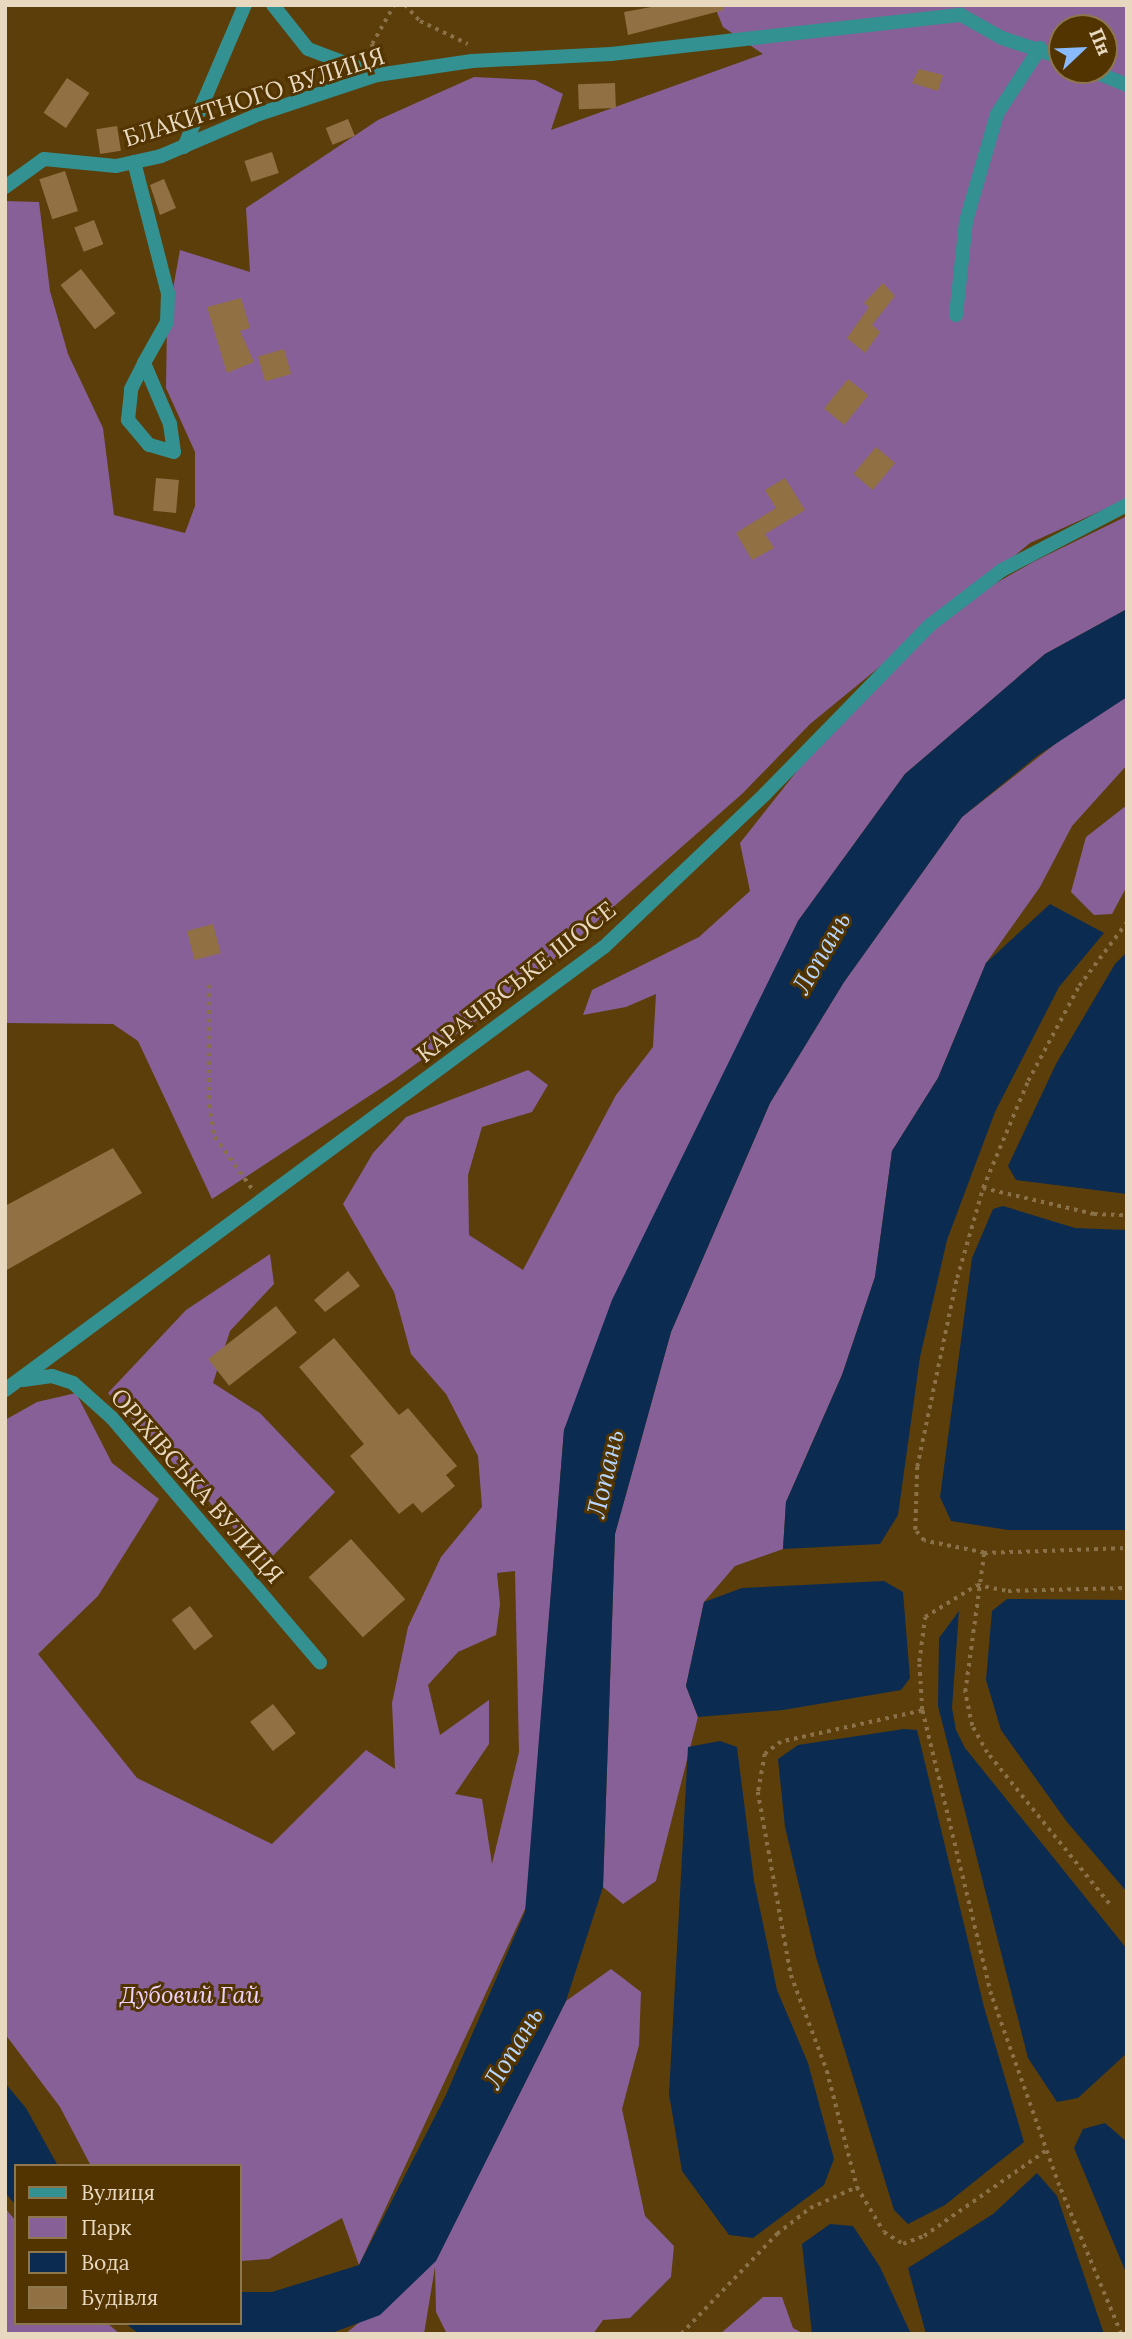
<!DOCTYPE html>
<meta charset="utf-8">
<style>
body{margin:0}
#map{position:relative;width:1132px;height:2339px;overflow:hidden;background:#5c3e0b;font-family:Lora,serif}
div>[style]{position:absolute}
.green>*{inset:0;background:#866096}
.water>*{inset:0;background:#0b2b51}
.building>*{inset:0;background:#917143;transform-origin:0 0}
.path>*{height:3.5px;margin-top:-1.75px;transform-origin:0;background:repeating-linear-gradient(90deg,#8b7147 0 3.5px,transparent 0 8.5px)}
.street>*{height:14px;margin:-7px;padding:0 7px;transform-origin:7px;border-radius:7px;background:#339191}
span{translate:-50% -50%;white-space:nowrap;text-align:center;line-height:1.15;-webkit-text-stroke:6px #513400;paint-order:stroke}
.street-label{font-size:24px;color:#e9d8c0}
.park-label{font-size:24px;color:#efd2fc;font-style:italic}
.water-label{font-size:26px;color:#b8d7ff;font-style:italic}
.frame{position:absolute;inset:0;border:7px solid #e9d8c0;pointer-events:none}
.legend{position:absolute;left:14px;top:2164px;width:228px;height:161px;box-sizing:border-box;background:#513400;border:2px solid #8e764d;margin:0;padding:9px 12px;list-style:none;font-size:21px;color:#e9d8c0}
.legend li{display:flex;align-items:center;gap:14px;height:35px}
.legend b{width:35px;border:2px solid #8e764d}
.north{position:absolute;left:1048px;top:14px;width:70px;height:70px;box-sizing:border-box;background:#513400;border:2px solid #8e764d;border-radius:50%;rotate:67deg;font-size:19px;font-weight:700;line-height:28px;text-align:center;color:#e9d8c0}
.north::after{content:'';display:block;margin:auto;width:24px;height:32px;background:#88bafc;clip-path:polygon(50% 0,100% 100%,50% 72%,0 100%)}
</style>
<div id="map">
<div class="green">
<i style="clip-path:polygon(evenodd,714px 5px,1127px 5px,1127px 499px,1030px 543px,949px 610px,1033px 562px,1127px 516px,1127px 609px,1045px 654px,905px 774px,798px 921px,564px 1430px,526px 1907px,359px 2265px,342px 2218px,269px 2259px,240px 2261px,240px 2166px,91px 2166px,60px 2107px,5px 2034px,5px 1420px,37px 1402px,76px 1393px,112px 1463px,159px 1499px,98px 1596px,38px 1654px,137px 1778px,272px 1844px,366px 1750px,395px 1769px,392px 1703px,408px 1627px,441px 1557px,482px 1507px,478px 1456px,446px 1394px,411px 1354px,394px 1292px,343px 1204px,373px 1153px,406px 1117px,528px 1070px,548px 1085px,532px 1112px,482px 1127px,468px 1175px,469px 1235px,523px 1270px,616px 1095px,653px 1047px,656px 994px,626px 1007px,583px 1015px,592px 990px,699px 937px,750px 891px,740px 843px,835px 723px,938px 619px,810px 724px,743px 793px,519px 990px,395px 1079px,212px 1199px,138px 1041px,113px 1024px,5px 1023px,5px 201px,39px 202px,50px 291px,68px 354px,103px 428px,114px 515px,185px 533px,195px 506px,195px 452px,166px 388px,167px 322px,180px 250px,250px 272px,246px 208px,378px 120px,474px 77px,535px 80px,563px 94px,551px 130px,763px 54px,723px 27px,714px 5px,1062px 28px,1104px 28px,1104px 70px,1062px 70px,1062px 28px,714px 5px,515px 1571px,519px 1752px,492px 1864px,482px 1799px,455px 1794px,489px 1744px,489px 1700px,440px 1735px,428px 1685px,458px 1652px,496px 1635px,500px 1604px,497px 1573px,515px 1571px)"></i>
<i style="clip-path:polygon(1127px 697px,1127px 765px,1072px 826px,1040px 887px,986px 963px,938px 1078px,892px 1151px,875px 1277px,842px 1375px,786px 1502px,783px 1549px,735px 1566px,704px 1602px,686px 1686px,698px 1717px,656px 1881px,623px 1904px,603px 1887px,615px 1534px,671px 1332px,770px 1103px,844px 982px,962px 817px,1082px 723px)"></i>
<i style="clip-path:polygon(1127px 805px,1127px 886px,1112px 914px,1094px 915px,1071px 892px,1086px 837px)"></i>
<i style="clip-path:polygon(270px 1254px,274px 1284px,230px 1331px,213px 1383px,260px 1413px,335px 1492px,266px 1563px,108px 1393px,186px 1310px)"></i>
<i style="clip-path:polygon(611px 1969px,641px 1992px,639px 2045px,622px 2109px,645px 2216px,674px 2246px,671px 2277px,630px 2318px,603px 2320px,593px 2334px,447px 2334px,436px 2312px,435px 2267px,424px 2334px,345px 2334px,436px 2260px,566px 2001px)"></i>
<i style="clip-path:polygon(5px 2208px,16px 2221px,16px 2323px,107px 2323px,120px 2334px,5px 2334px)"></i>
<i style="clip-path:polygon(763px 2297px,782px 2297px,793px 2328px,804px 2334px,720px 2334px)"></i>
</div>
<div class="water">
<i style="clip-path:polygon(1127px 609px,1127px 697px,1037px 756px,962px 817px,844px 982px,770px 1103px,671px 1332px,615px 1534px,603px 1887px,566px 2001px,436px 2261px,380px 2315px,329px 2334px,139px 2334px,125px 2323px,240px 2323px,240px 2292px,272px 2292px,359px 2265px,445px 2097px,525px 1912px,564px 1430px,612px 1300px,798px 921px,905px 774px,1045px 654px)"></i>
<i style="clip-path:polygon(1050px 904px,1104px 933px,1059px 987px,995px 1112px,947px 1240px,920px 1357px,898px 1515px,880px 1544px,783px 1549px,786px 1502px,842px 1375px,875px 1277px,892px 1151px,938px 1078px,986px 963px)"></i>
<i style="clip-path:polygon(1127px 952px,1127px 1194px,1016px 1180px,1008px 1166px,1056px 1064px,1115px 964px)"></i>
<i style="clip-path:polygon(1003px 1206px,1075px 1228px,1127px 1230px,1127px 1530px,1008px 1530px,951px 1521px,940px 1497px,972px 1258px,993px 1209px)"></i>
<i style="clip-path:polygon(884px 1581px,903px 1592px,910px 1678px,901px 1690px,783px 1710px,698px 1717px,686px 1686px,704px 1602px,742px 1588px)"></i>
<i style="clip-path:polygon(1007px 1599px,1127px 1600px,1127px 1892px,1067px 1822px,1001px 1730px,986px 1680px,992px 1611px)"></i>
<i style="clip-path:polygon(959px 1611px,952px 1708px,956px 1730px,965px 1748px,1127px 1949px,1127px 2053px,1078px 2098px,1057px 2102px,1028px 2058px,938px 1706px,939px 1638px)"></i>
<i style="clip-path:polygon(904px 1729px,917px 1730px,984px 2007px,1024px 2142px,945px 2205px,908px 2224px,894px 2210px,816px 1957px,785px 1827px,778px 1759px,798px 1745px)"></i>
<i style="clip-path:polygon(720px 1741px,737px 1747px,754px 1881px,777px 1990px,808px 2063px,834px 2159px,824px 2185px,753px 2238px,729px 2235px,682px 2171px,669px 2094px,688px 1747px)"></i>
<i style="clip-path:polygon(5px 2083px,26px 2108px,58px 2166px,16px 2166px,16px 2206px,5px 2192px)"></i>
<i style="clip-path:polygon(1105px 2123px,1127px 2142px,1127px 2275px,1074px 2148px,1083px 2129px)"></i>
<i style="clip-path:polygon(1037px 2173px,1057px 2196px,1104px 2334px,926px 2334px,908px 2268px,993px 2214px)"></i>
<i style="clip-path:polygon(830px 2224px,853px 2226px,880px 2267px,911px 2334px,812px 2334px,802px 2244px)"></i>
</div>
<div class="building">
<i style="clip-path:polygon(662px 5px,724px 5px,724px 10px,628px 35px,624px 12px)"></i>
<i style="clip-path:polygon(919px 69px,943px 75px,938px 91px,912px 83px)"></i>
<i style="left:67px;top:78px;width:27px;height:42px;rotate:34deg"></i>
<i style="left:615px;top:83px;width:25px;height:37px;rotate:88deg"></i>
<i style="left:348px;top:119px;width:18px;height:24px;rotate:68deg"></i>
<i style="left:117px;top:126px;width:25px;height:21px;rotate:81deg"></i>
<i style="left:272px;top:152px;width:22px;height:29px;rotate:72deg"></i>
<i style="left:65px;top:171px;width:42px;height:27px;rotate:72deg"></i>
<i style="clip-path:polygon(164px 179px,176px 208px,160px 215px,150px 185px)"></i>
<i style="left:94px;top:220px;width:26px;height:21px;rotate:69deg"></i>
<i style="left:81px;top:269px;width:56px;height:26px;rotate:52deg"></i>
<i style="clip-path:polygon(883px 283px,895px 296px,872px 325px,880px 332px,865px 353px,847px 338px,869px 307px,864px 303px)"></i>
<i style="clip-path:polygon(241px 298px,250px 328px,240px 331px,254px 362px,227px 373px,207px 307px)"></i>
<i style="left:284px;top:349px;width:26px;height:27px;rotate:74deg"></i>
<i style="left:848px;top:379px;width:26px;height:38px;rotate:39deg"></i>
<i style="left:876px;top:447px;width:25px;height:35px;rotate:40deg"></i>
<i style="left:156px;top:478px;width:23px;height:33px;rotate:5deg"></i>
<i style="clip-path:polygon(785px 478px,805px 510px,765px 534px,774px 548px,752px 560px,736px 533px,776px 508px,765px 490px)"></i>
<i style="left:213px;top:924px;width:30px;height:27px;rotate:75deg"></i>
<i style="clip-path:polygon(113px 1148px,142px 1193px,5px 1271px,5px 1206px)"></i>
<i style="clip-path:polygon(348px 1271px,360px 1286px,325px 1312px,314px 1300px)"></i>
<i style="left:276px;top:1306px;width:34px;height:86px;rotate:52deg"></i>
<i style="clip-path:polygon(334px 1338px,399px 1415px,408px 1408px,457px 1466px,446px 1475px,455px 1486px,422px 1513px,413px 1503px,399px 1514px,350px 1456px,364px 1444px,299px 1367px)"></i>
<i style="left:351px;top:1539px;width:81px;height:57px;rotate:48deg"></i>
<i style="left:190px;top:1606px;width:38px;height:23px;rotate:53deg"></i>
<i style="left:273px;top:1704px;width:37px;height:29px;rotate:52deg"></i>
</div>
<div class="path">
<i style="left:405px;top:5px;width:22px;rotate:47deg"></i>
<i style="left:420px;top:21px;width:53px;rotate:25.6deg"></i>
<i style="left:372px;top:56px;width:12px;rotate:-90deg"></i>
<i style="left:372px;top:44px;width:45px;rotate:-60.6deg"></i>
<i style="left:209px;top:985px;width:120px;rotate:90deg"></i>
<i style="left:209px;top:1105px;width:33px;rotate:79deg"></i>
<i style="left:215px;top:1137px;width:65px;rotate:54.4deg"></i>
<i style="left:983px;top:1188px;width:114px;rotate:13.2deg"></i>
<i style="left:1094px;top:1214px;width:33px;rotate:2deg"></i>
<i style="left:984px;top:1553px;width:61px;rotate:-168.7deg"></i>
<i style="left:924px;top:1541px;width:14px;rotate:-129deg"></i>
<i style="left:915px;top:1530px;width:63px;rotate:-88.2deg"></i>
<i style="left:917px;top:1467px;width:193px;rotate:-78.1deg"></i>
<i style="left:957px;top:1278px;width:94px;rotate:-73.9deg"></i>
<i style="left:983px;top:1188px;width:116px;rotate:-67.2deg"></i>
<i style="left:1028px;top:1081px;width:108px;rotate:-61.8deg"></i>
<i style="left:1079px;top:986px;width:80px;rotate:-53.1deg"></i>
<i style="left:922px;top:1711px;width:144px;rotate:167.6deg"></i>
<i style="left:781px;top:1742px;width:20px;rotate:143deg"></i>
<i style="left:765px;top:1754px;width:39px;rotate:100deg"></i>
<i style="left:758px;top:1792px;width:186px;rotate:79.8deg"></i>
<i style="left:791px;top:1975px;width:103px;rotate:69.4deg"></i>
<i style="left:827px;top:2071px;width:120px;rotate:75.5deg"></i>
<i style="left:857px;top:2187px;width:52px;rotate:59deg"></i>
<i style="left:884px;top:2232px;width:22px;rotate:32deg"></i>
<i style="left:903px;top:2244px;width:22px;rotate:-21deg"></i>
<i style="left:924px;top:2236px;width:150px;rotate:-35deg"></i>
<i style="left:1109px;top:1904px;width:194px;rotate:-128.9deg"></i>
<i style="left:987px;top:1753px;width:31px;rotate:-119deg"></i>
<i style="left:972px;top:1726px;width:35px;rotate:-102deg"></i>
<i style="left:965px;top:1692px;width:140px;rotate:-82.2deg"></i>
<i style="left:984px;top:1553px;width:143px;rotate:-2deg"></i>
<i style="left:681px;top:2334px;width:139px;rotate:-46.2deg"></i>
<i style="left:777px;top:2234px;width:42px;rotate:-38.2deg"></i>
<i style="left:810px;top:2208px;width:51px;rotate:-24.1deg"></i>
<i style="left:1121px;top:2334px;width:160px;rotate:-112.7deg"></i>
<i style="left:1059px;top:2186px;width:203px;rotate:-109.6deg"></i>
<i style="left:991px;top:1995px;width:293px;rotate:-103.6deg"></i>
<i style="left:922px;top:1710px;width:48px;rotate:-93.6deg"></i>
<i style="left:919px;top:1662px;width:45px;rotate:-82.4deg"></i>
<i style="left:925px;top:1617px;width:61px;rotate:-31.6deg"></i>
<i style="left:977px;top:1585px;width:32px;rotate:11deg"></i>
<i style="left:1008px;top:1591px;width:119px;rotate:-1.4deg"></i>
</div>
<div class="street">
<i style="left:273px;top:5px;width:56px;rotate:51.5deg"></i>
<i style="left:308px;top:49px;width:74px;rotate:20.6deg"></i>
<i style="left:1090px;top:70px;width:40px;rotate:22deg"></i>
<i style="left:184px;top:147px;width:155px;rotate:-66.8deg"></i>
<i style="left:134px;top:162px;width:135px;rotate:75.5deg"></i>
<i style="left:168px;top:293px;width:29px;rotate:92deg"></i>
<i style="left:167px;top:322px;width:47px;rotate:119.3deg"></i>
<i style="left:144px;top:363px;width:66px;rotate:66.9deg"></i>
<i style="left:170px;top:424px;width:28px;rotate:82deg"></i>
<i style="left:174px;top:452px;width:26px;rotate:-164deg"></i>
<i style="left:149px;top:445px;width:33px;rotate:-130deg"></i>
<i style="left:128px;top:420px;width:31px;rotate:-84deg"></i>
<i style="left:131px;top:389px;width:29px;rotate:-63deg"></i>
<i style="left:5px;top:187px;width:48px;rotate:-35.7deg"></i>
<i style="left:44px;top:159px;width:72px;rotate:5.6deg"></i>
<i style="left:116px;top:166px;width:46px;rotate:-12.5deg"></i>
<i style="left:161px;top:156px;width:107px;rotate:-23.2deg"></i>
<i style="left:259px;top:114px;width:124px;rotate:-18.3deg"></i>
<i style="left:377px;top:75px;width:96px;rotate:-8.4deg"></i>
<i style="left:472px;top:61px;width:139px;rotate:-2.9deg"></i>
<i style="left:611px;top:54px;width:352px;rotate:-6.4deg"></i>
<i style="left:961px;top:15px;width:47px;rotate:29.3deg"></i>
<i style="left:1002px;top:38px;width:63px;rotate:18.4deg"></i>
<i style="left:956px;top:315px;width:95px;rotate:-83.9deg"></i>
<i style="left:966px;top:221px;width:111px;rotate:-73.8deg"></i>
<i style="left:997px;top:114px;width:79px;rotate:-56.9deg"></i>
<i style="left:23px;top:1380px;width:29px;rotate:-8deg"></i>
<i style="left:52px;top:1376px;width:22px;rotate:18deg"></i>
<i style="left:73px;top:1383px;width:52px;rotate:41.9deg"></i>
<i style="left:112px;top:1418px;width:321px;rotate:49.6deg"></i>
<i style="left:5px;top:1390px;width:745px;rotate:-36.49deg"></i>
<i style="left:604px;top:947px;width:222px;rotate:-43.5deg"></i>
<i style="left:765px;top:794px;width:236px;rotate:-45.7deg"></i>
<i style="left:930px;top:625px;width:91px;rotate:-37.4deg"></i>
<i style="left:1002px;top:570px;width:141px;rotate:-27.5deg"></i>
</div>
<div class="street-label">
<span style="left:254px;top:97px;rotate:-18deg">БЛАКИТНОГО ВУЛИЦЯ</span>
<span style="left:516px;top:982px;rotate:-38deg">КАРАЧІВСЬКЕ ШОСЕ</span>
<span style="left:197px;top:1486px;rotate:49deg">ОРІХІВСЬКА ВУЛИЦЯ</span>
</div>
<div class="park-label">
<span style="left:190px;top:1995px">Дубовий Гай</span>
</div>
<div class="water-label">
<span style="left:821px;top:953px;rotate:-60deg">Лопань</span>
<span style="left:605px;top:1474px;rotate:-77deg">Лопань</span>
<span style="left:513px;top:2048px;rotate:-59deg">Лопань</span>
</div>
<div class="frame"></div>
<ul class="legend">
<li><b style="height:9px;background:#339191"></b>Вулиця</li>
<li><b style="height:19px;background:#866096"></b>Парк</li>
<li><b style="height:19px;background:#0b2b51"></b>Вода</li>
<li><b style="height:19px;background:#917143"></b>Будівля</li>
</ul>
<div class="north">Пн</div>
</div>
